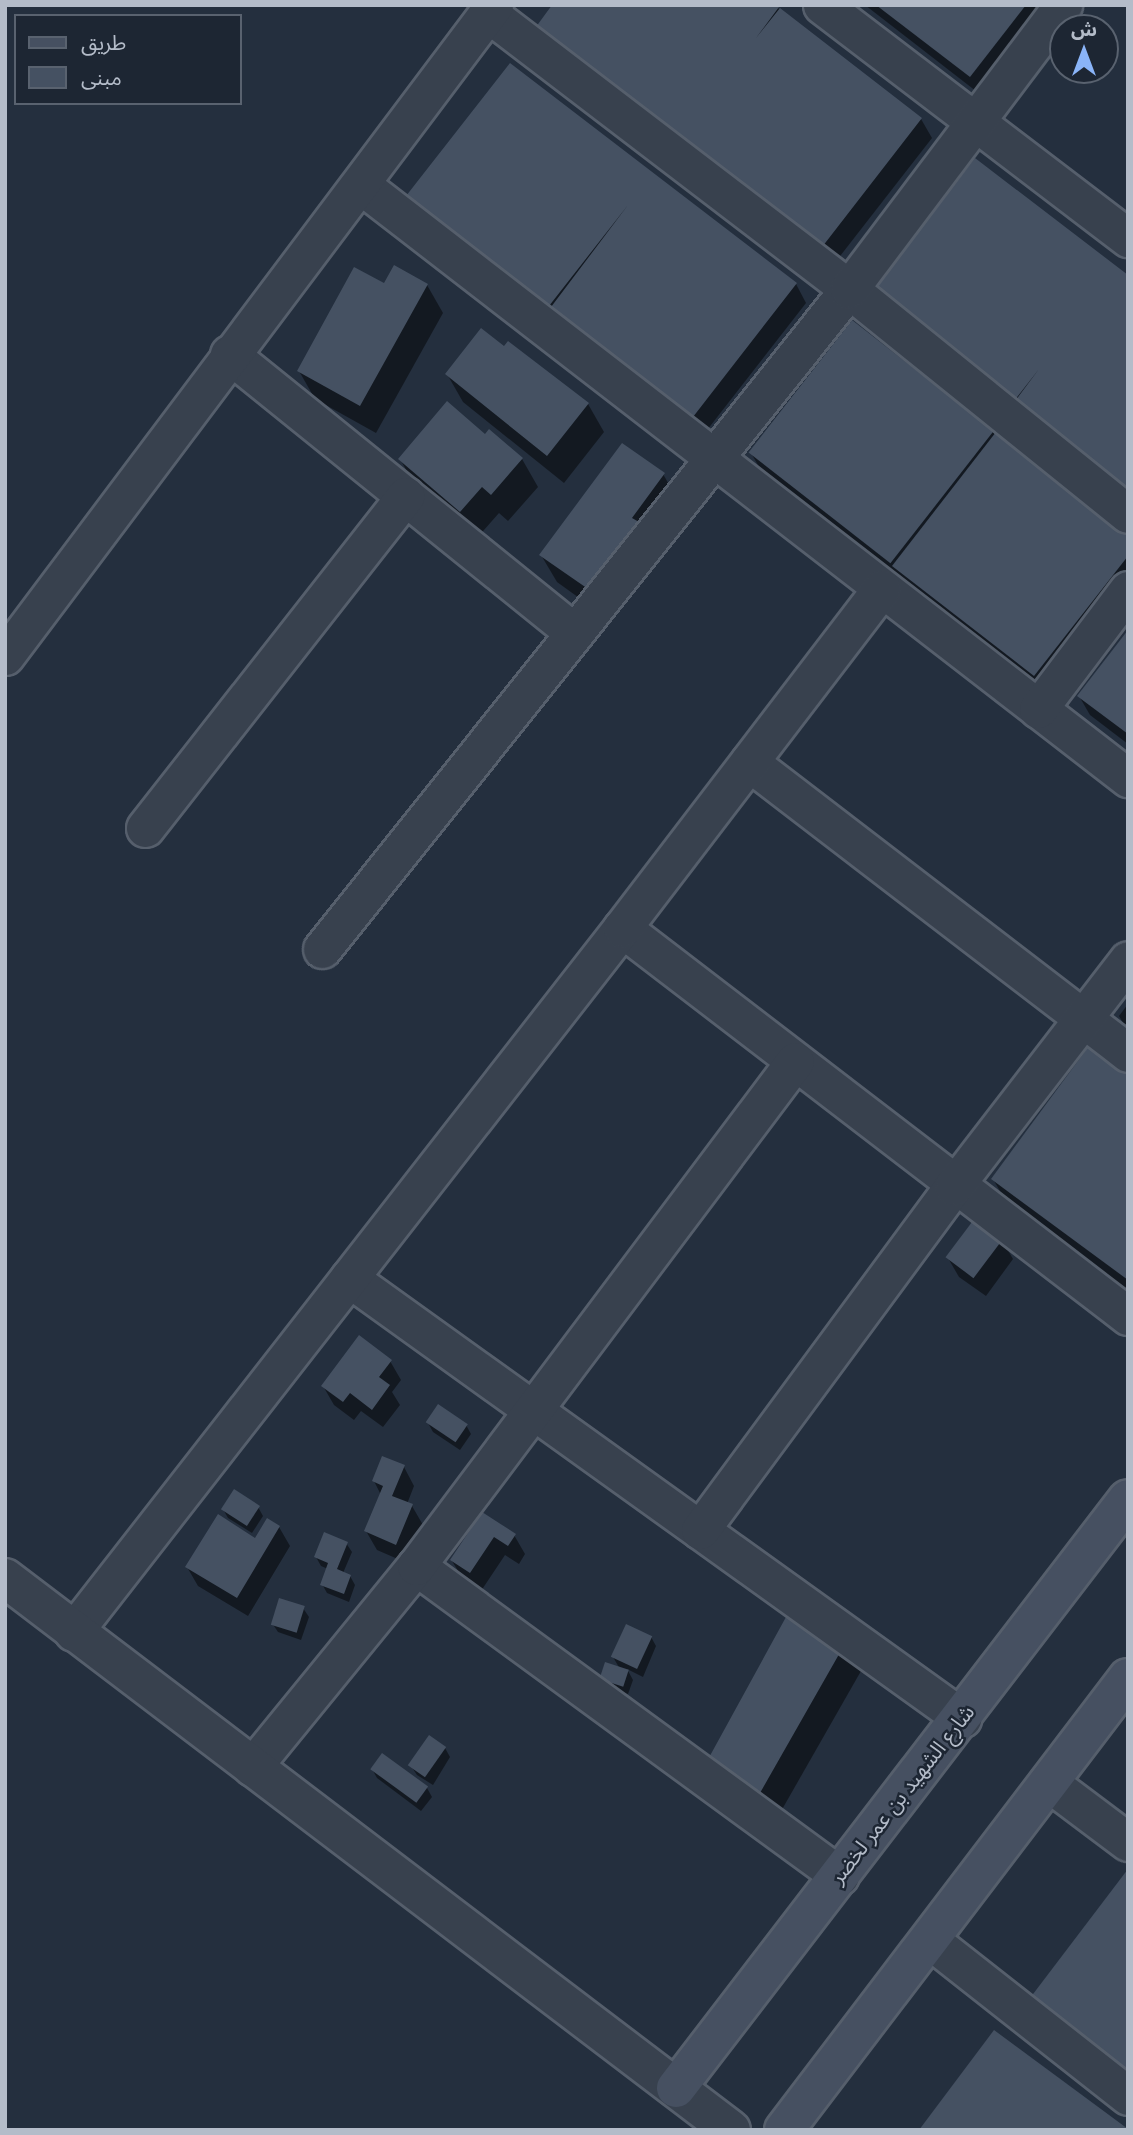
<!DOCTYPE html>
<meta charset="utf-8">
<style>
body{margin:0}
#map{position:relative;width:1133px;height:2135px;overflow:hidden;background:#242f3e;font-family:"Varela Round","Noto Sans Arabic",sans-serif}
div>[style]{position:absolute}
.shadow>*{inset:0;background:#0007}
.building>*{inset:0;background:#455162;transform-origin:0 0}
.roads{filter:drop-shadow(2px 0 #565f6c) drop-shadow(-2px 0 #565f6c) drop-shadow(0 2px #565f6c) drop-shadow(0 -2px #565f6c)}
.minor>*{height:37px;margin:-18.5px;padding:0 18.5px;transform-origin:18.5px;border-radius:18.5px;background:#38414e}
.tertiary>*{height:38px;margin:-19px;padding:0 19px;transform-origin:19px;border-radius:19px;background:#38414e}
.secondary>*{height:38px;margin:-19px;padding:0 19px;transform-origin:19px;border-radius:19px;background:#465061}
span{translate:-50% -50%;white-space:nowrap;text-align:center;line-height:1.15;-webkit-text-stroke:5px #1d2633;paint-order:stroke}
.street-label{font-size:21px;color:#b4bcc9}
.frame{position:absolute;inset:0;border:7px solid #b4bcc9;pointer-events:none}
.legend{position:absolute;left:14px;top:14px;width:228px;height:91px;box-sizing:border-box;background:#1d2633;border:2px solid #59626f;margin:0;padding:9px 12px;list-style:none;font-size:21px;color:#b4bcc9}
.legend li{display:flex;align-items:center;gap:14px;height:35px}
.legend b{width:35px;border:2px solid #59626f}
.north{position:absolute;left:1049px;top:14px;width:70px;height:70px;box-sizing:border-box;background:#1d2633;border:2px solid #59626f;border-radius:50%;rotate:0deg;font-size:19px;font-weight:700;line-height:28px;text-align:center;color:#b4bcc9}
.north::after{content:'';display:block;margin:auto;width:24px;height:32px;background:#8ab4f8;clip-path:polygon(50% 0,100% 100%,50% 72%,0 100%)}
</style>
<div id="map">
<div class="shadow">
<i style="clip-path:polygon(774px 5px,921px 119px,932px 138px,830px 269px,535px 31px)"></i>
<i style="clip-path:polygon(865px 5px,1051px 5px,981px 95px)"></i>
<i style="clip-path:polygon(510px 66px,796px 284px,806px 303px,704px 434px,419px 215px,408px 196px)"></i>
<i style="clip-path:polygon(1128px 277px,1128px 497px,885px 310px)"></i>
<i style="clip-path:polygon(427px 285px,443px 313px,376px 433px,315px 399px,299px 371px,385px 286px)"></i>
<i style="clip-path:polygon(504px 348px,588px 404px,604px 432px,564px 483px,463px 402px,447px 374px)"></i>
<i style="clip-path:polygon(993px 432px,1128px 536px,1128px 588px,1046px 693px,762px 472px,751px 453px)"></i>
<i style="clip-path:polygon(485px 437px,522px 459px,538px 487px,508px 521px,499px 513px,476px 539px,416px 487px,400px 459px)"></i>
<i style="clip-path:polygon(663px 474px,679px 502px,607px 618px,557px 582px,541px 555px)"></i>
<i style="clip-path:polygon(1128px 632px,1128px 744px,1090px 715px,1079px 696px)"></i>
<i style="clip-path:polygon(1128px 1004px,1128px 1031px,1119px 1016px)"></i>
<i style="clip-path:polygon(1128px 1077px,1128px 1290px,1004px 1198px,993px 1179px)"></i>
<i style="clip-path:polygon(1002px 1240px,1013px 1259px,986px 1296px,959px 1277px,948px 1258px)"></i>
<i style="clip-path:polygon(390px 1361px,401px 1380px,392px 1392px,400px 1405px,383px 1427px,361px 1411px,354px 1420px,334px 1405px,323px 1386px)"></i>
<i style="clip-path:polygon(428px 1423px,466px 1425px,471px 1434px,460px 1450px,433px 1432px)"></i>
<i style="clip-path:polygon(404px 1467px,414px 1486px,407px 1504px,412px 1506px,423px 1525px,407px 1563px,377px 1550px,366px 1531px,381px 1495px,374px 1481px)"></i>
<i style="clip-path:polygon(258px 1507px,263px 1516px,252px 1533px,228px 1518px,223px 1509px)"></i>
<i style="clip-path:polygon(483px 1514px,514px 1535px,525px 1554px,519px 1564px,505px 1555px,481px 1591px,463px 1579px,452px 1561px)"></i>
<i style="clip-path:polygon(279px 1527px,290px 1546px,248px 1616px,198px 1586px,187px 1567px,256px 1540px)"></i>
<i style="clip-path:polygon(346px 1543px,352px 1552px,343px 1573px,350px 1576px,355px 1585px,349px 1602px,327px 1593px,322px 1584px,328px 1569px,321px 1566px,316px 1557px)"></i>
<i style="clip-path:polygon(303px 1608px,309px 1617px,301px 1640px,278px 1632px,272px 1623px)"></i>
<i style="clip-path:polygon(787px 1619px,865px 1664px,776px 1820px,724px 1790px)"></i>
<i style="clip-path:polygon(651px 1637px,656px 1646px,643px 1677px,627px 1669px,633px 1680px,628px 1694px,606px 1687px,601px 1678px,620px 1669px,613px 1657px)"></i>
<i style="clip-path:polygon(445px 1748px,450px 1757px,433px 1785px,417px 1775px,411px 1766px)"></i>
<i style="clip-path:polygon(372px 1769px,427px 1788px,432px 1797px,421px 1811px,377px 1778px)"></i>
</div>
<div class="building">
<i style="clip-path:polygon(552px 5px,776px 5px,779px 7px,756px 38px,780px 8px,922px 118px,819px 251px,533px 31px)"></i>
<i style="clip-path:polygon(876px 5px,1026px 5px,970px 77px)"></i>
<i style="clip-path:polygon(510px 63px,797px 283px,693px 417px,551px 307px,628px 205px,549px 306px,406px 196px)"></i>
<i style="clip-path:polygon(975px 158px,1128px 275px,1128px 488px,1015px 401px,1039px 369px,1014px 401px,872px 291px)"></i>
<i style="clip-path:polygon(394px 265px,428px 284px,360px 406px,297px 371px,354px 267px,384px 283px)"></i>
<i style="left:852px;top:320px;width:180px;height:168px;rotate:38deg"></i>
<i style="clip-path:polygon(481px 328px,504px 346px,508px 341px,589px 403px,547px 456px,445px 374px)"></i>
<i style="clip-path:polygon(447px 401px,485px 434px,489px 429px,523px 458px,491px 495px,482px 487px,460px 512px,398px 459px)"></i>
<i style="clip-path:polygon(996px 432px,1128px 534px,1128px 556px,1034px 676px,892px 566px)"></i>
<i style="clip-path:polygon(622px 443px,665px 473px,632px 518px,639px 522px,591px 591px,539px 555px)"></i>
<i style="clip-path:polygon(1128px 630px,1128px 734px,1077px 696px)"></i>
<i style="clip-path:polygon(1089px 1046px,1128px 1075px,1128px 1280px,991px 1179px)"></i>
<i style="left:975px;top:1218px;width:35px;height:49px;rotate:37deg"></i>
<i style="clip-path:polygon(359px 1335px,392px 1360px,379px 1377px,390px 1385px,372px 1410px,350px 1393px,343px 1402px,321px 1386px)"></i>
<i style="left:438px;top:1404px;width:36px;height:22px;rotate:34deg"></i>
<i style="clip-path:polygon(382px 1456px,405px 1465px,392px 1496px,413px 1504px,396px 1545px,364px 1531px,383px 1486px,372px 1481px)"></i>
<i style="left:234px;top:1489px;width:31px;height:24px;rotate:33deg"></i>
<i style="clip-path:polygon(482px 1512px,516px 1534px,508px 1546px,494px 1537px,470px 1573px,450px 1560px)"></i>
<i style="clip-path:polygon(218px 1514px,255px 1538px,267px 1518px,280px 1526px,237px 1598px,185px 1567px)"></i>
<i style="clip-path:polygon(324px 1532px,348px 1542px,337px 1569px,351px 1575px,344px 1594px,320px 1585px,328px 1563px,314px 1557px)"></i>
<i style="left:279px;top:1598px;width:27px;height:28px;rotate:17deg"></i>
<i style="clip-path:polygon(786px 1617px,820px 1636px,850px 1635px,760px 1793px,706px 1763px)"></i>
<i style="left:626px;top:1624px;width:29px;height:36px;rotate:25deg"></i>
<i style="left:605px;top:1662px;width:25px;height:18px;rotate:18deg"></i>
<i style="left:429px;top:1735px;width:21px;height:37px;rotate:35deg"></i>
<i style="left:382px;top:1753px;width:57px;height:20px;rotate:36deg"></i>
<i style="clip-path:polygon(1128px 1869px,1128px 2079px,1027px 2002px)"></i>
<i style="clip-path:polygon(994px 2030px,1128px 2129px,1128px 2130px,919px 2130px)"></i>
</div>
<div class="roads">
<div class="minor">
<i style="left:822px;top:5px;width:385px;rotate:37.3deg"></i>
<i style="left:488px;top:13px;width:454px;rotate:37.4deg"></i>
<i style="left:849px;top:289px;width:358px;rotate:38.9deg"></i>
<i style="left:361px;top:185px;width:970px;rotate:37.71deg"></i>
<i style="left:229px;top:354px;width:444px;rotate:38.9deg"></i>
<i style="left:5px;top:656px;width:814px;rotate:-53.09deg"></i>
<i style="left:1038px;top:709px;width:149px;rotate:-52.9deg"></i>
<i style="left:749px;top:762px;width:478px;rotate:37.5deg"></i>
<i style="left:145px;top:828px;width:422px;rotate:-51.9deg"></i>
<i style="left:622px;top:928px;width:638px;rotate:37.48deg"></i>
<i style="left:322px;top:949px;width:845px;rotate:-51.39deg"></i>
<i style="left:849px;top:289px;width:356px;rotate:-53deg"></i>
<i style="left:349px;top:1278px;width:755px;rotate:35.67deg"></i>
<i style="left:700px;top:1530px;width:428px;rotate:-53.6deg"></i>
<i style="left:954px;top:1186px;width:285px;rotate:-52.4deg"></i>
<i style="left:416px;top:1566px;width:525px;rotate:36.17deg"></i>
<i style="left:73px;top:1632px;width:893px;rotate:-52.05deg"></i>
<i style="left:622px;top:928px;width:427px;rotate:-52.6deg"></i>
<i style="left:252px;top:1767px;width:259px;rotate:-50.8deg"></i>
<i style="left:416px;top:1566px;width:631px;rotate:-53.11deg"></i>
<i style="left:1048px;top:1782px;width:100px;rotate:36.9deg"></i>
<i style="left:930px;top:1940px;width:252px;rotate:38.2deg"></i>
</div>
<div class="tertiary">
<i style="left:5px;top:1578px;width:912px;rotate:37.25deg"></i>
</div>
<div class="secondary">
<i style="left:676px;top:2088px;width:742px;rotate:-52.5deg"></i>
<i style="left:784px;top:2130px;width:568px;rotate:-52.73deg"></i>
</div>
</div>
<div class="street-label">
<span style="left:903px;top:1795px;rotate:-52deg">شارع الشهيد بن عمر لخضر</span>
</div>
<div class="frame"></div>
<ul class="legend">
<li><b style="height:9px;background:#465061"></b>طريق</li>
<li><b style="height:19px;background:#455162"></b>مبنى</li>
</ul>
<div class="north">ش</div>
</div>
